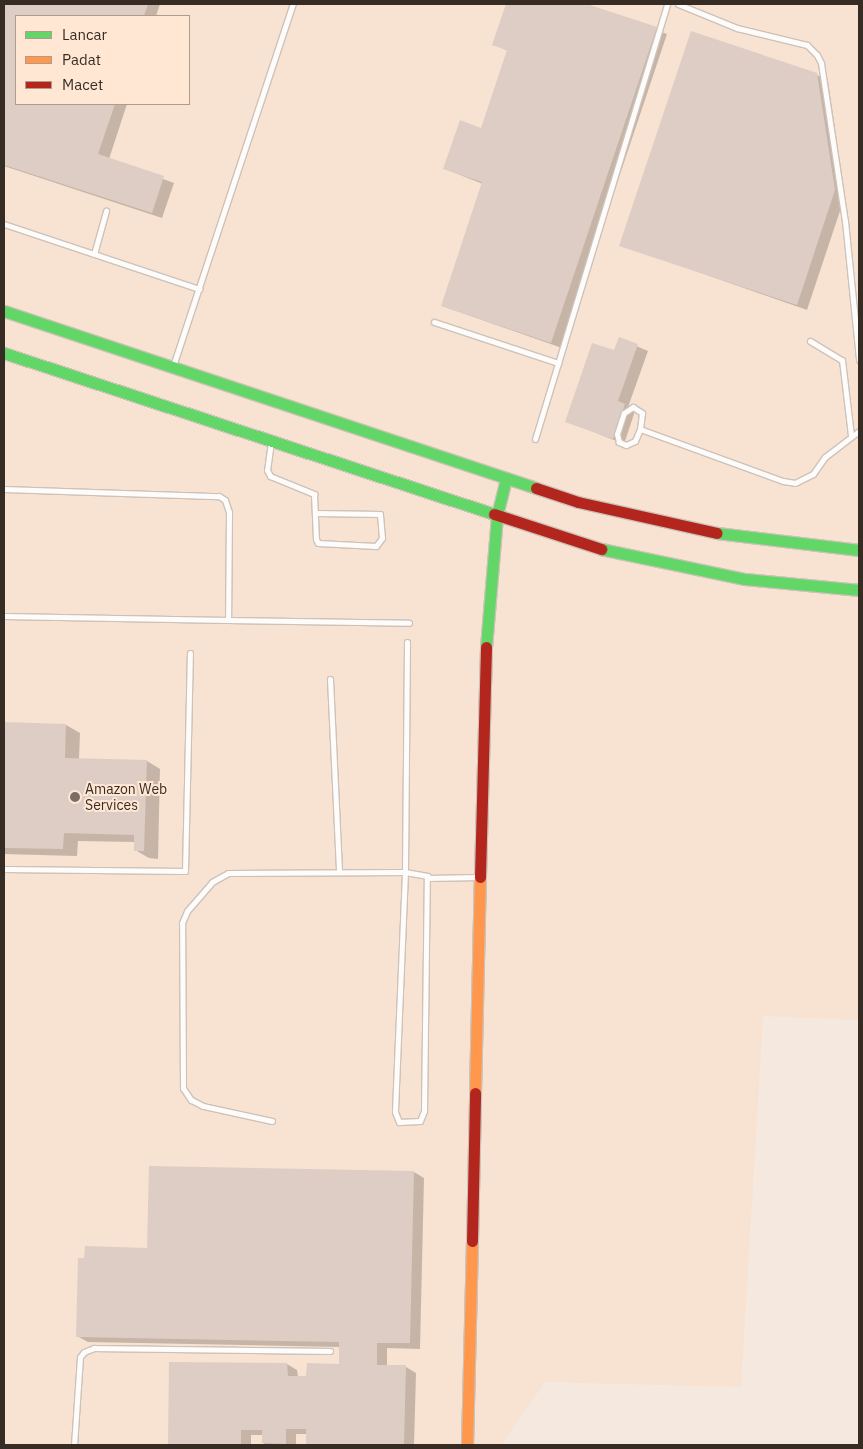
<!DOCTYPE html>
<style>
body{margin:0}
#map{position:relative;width:863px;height:1449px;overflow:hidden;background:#f5e8de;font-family:"IBM Plex Sans",sans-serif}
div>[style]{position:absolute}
.built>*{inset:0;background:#f8e2d1}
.shadow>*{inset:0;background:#0003}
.building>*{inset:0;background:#decdc5}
.roads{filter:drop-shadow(1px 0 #cdc2b9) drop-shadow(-1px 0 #cdc2b9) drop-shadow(0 1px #cdc2b9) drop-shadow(0 -1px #cdc2b9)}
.lane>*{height:5px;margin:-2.5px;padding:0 2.5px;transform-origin:2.5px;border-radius:2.5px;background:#fefcfa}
.fast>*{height:11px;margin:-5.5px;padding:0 5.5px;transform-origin:5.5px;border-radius:5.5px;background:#63d668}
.slow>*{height:11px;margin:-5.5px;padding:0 5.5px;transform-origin:5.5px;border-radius:5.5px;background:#ff974d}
.jam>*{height:11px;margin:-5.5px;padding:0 5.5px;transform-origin:5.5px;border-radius:5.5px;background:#b3261e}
.dots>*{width:14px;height:14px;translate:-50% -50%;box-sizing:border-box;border:2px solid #ffe7d4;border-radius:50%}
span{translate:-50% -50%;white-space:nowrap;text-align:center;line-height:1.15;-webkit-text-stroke:4px #ffe7d4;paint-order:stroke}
.poi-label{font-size:14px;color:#372c23}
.left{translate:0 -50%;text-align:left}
.frame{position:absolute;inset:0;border:5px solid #372c23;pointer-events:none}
.legend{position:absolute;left:15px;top:15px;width:175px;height:90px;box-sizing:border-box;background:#ffe7d4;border:1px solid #af9c8d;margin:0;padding:6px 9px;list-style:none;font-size:15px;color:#372c23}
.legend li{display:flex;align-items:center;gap:10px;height:25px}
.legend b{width:25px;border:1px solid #af9c8d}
</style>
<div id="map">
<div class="built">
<i style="clip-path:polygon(evenodd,4px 4px,859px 4px,859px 1020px,763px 1016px,741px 1387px,545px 1382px,501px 1445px,4px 1445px,4px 4px,16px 16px,189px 16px,189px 104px,16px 104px,16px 16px)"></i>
</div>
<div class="shadow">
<i style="clip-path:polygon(4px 4px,160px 4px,156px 16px,16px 16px,16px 104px,127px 104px,109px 159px,174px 183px,162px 218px,4px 166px)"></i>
<i style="clip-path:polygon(507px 4px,583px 4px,667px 34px,562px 348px,442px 306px,483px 184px,445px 169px,482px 129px,508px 51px,493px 44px)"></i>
<i style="clip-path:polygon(817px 75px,828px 81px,845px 196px,807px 310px,621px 245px)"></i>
<i style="clip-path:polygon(620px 339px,648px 351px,628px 407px,635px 411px,624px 444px,566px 421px,615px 352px)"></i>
<i style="clip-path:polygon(4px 723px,66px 725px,80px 733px,79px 759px,147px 761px,160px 769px,158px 859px,149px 858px,135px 850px,135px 842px,78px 841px,77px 856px,4px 854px)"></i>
<i style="clip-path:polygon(414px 1172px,424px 1178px,420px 1349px,387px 1348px,387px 1366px,406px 1367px,416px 1373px,414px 1445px,307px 1445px,307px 1434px,296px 1434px,296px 1445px,267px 1445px,263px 1443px,263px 1435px,251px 1435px,251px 1445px,169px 1445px,171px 1364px,287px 1364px,297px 1370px,298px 1377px,308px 1377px,340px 1365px,341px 1347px,88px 1342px,77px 1336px,148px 1249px)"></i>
</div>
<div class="building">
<i style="clip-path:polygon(4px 4px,148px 4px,144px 16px,16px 16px,16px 104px,115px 104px,98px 154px,164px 176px,152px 213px,4px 165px)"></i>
<i style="clip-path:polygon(506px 4px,587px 4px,657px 27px,551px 343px,441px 306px,482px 182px,443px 169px,460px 120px,481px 128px,507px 50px,492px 45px)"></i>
<i style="clip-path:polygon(691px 31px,817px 73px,835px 190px,797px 305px,619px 246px)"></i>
<i style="clip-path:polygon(619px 337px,638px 344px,618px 401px,625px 404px,613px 439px,565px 422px,592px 343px,614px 350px)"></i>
<i style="clip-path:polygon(4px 722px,66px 724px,65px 758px,147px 760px,144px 851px,134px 851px,134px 835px,64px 833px,63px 849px,4px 848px)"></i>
<i style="clip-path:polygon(149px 1166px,414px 1171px,410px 1343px,377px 1343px,377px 1365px,406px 1365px,404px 1445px,306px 1445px,306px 1429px,286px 1429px,286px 1444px,262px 1443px,262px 1430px,241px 1430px,241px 1444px,168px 1445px,169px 1362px,287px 1363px,288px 1376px,306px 1376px,307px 1363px,339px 1364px,339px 1342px,76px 1337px,78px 1258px,84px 1258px,85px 1246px,147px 1248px)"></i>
</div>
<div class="roads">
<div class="lane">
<i style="left:678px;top:4px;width:64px;rotate:22.1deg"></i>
<i style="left:737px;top:28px;width:72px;rotate:13.7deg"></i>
<i style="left:807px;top:45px;width:14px;rotate:45deg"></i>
<i style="left:817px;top:55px;width:9px;rotate:63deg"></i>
<i style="left:821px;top:63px;width:160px;rotate:81.4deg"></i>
<i style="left:845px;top:221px;width:140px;rotate:84.2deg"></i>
<i style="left:4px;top:224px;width:206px;rotate:18.4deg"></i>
<i style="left:94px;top:254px;width:45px;rotate:-74.4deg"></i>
<i style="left:434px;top:322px;width:131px;rotate:18.3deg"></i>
<i style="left:810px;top:341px;width:37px;rotate:31deg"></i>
<i style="left:842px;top:360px;width:76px;rotate:83.2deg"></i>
<i style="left:173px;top:366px;width:381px;rotate:-71.7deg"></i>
<i style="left:633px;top:407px;width:11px;rotate:34deg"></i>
<i style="left:642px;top:413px;width:16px;rotate:97deg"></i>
<i style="left:640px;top:429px;width:13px;rotate:113deg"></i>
<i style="left:635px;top:441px;width:10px;rotate:156deg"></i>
<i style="left:626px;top:445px;width:8px;rotate:-157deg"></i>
<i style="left:619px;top:442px;width:8px;rotate:-104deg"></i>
<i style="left:617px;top:434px;width:22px;rotate:-72deg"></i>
<i style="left:624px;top:413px;width:11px;rotate:-34deg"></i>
<i style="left:640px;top:429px;width:152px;rotate:20deg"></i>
<i style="left:783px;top:481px;width:12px;rotate:9deg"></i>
<i style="left:795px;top:483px;width:20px;rotate:-27deg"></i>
<i style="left:813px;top:474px;width:21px;rotate:-55deg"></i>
<i style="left:825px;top:457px;width:43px;rotate:-37.4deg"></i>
<i style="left:535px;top:439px;width:455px;rotate:-73.1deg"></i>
<i style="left:271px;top:442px;width:28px;rotate:98deg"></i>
<i style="left:267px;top:470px;width:7px;rotate:63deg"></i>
<i style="left:270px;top:476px;width:48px;rotate:22.2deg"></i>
<i style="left:314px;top:494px;width:45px;rotate:87.5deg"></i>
<i style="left:316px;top:539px;width:4px;rotate:63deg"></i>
<i style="left:318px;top:543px;width:58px;rotate:3deg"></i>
<i style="left:376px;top:546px;width:10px;rotate:-53deg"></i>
<i style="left:382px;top:538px;width:24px;rotate:-95deg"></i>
<i style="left:380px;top:514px;width:64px;rotate:-179.1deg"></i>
<i style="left:4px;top:489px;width:215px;rotate:1.9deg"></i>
<i style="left:219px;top:496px;width:7px;rotate:34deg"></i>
<i style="left:225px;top:500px;width:13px;rotate:72deg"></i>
<i style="left:229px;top:512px;width:108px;rotate:90.5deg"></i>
<i style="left:228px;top:620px;width:181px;rotate:0.9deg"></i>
<i style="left:4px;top:616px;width:224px;rotate:1deg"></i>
<i style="left:407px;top:642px;width:230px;rotate:90.5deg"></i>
<i style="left:405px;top:872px;width:240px;rotate:92.4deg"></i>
<i style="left:395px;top:1112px;width:11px;rotate:68deg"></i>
<i style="left:399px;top:1122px;width:21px;rotate:-3deg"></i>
<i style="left:420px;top:1121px;width:11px;rotate:-68deg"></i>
<i style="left:424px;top:1111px;width:233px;rotate:-89.3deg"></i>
<i style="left:427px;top:878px;width:52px;rotate:-1.1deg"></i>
<i style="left:330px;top:679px;width:193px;rotate:87.3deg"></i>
<i style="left:4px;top:869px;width:181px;rotate:0.6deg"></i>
<i style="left:185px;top:871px;width:218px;rotate:-88.7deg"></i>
<i style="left:272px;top:1121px;width:71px;rotate:-167.7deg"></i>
<i style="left:203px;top:1106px;width:13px;rotate:-153deg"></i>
<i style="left:191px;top:1100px;width:14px;rotate:-124deg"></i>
<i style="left:183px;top:1088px;width:165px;rotate:-90.3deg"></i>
<i style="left:182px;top:923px;width:13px;rotate:-67deg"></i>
<i style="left:187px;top:911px;width:38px;rotate:-49deg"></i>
<i style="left:212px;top:882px;width:18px;rotate:-29deg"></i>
<i style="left:228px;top:873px;width:177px;rotate:-0.3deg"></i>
<i style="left:405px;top:872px;width:23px;rotate:10deg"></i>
<i style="left:74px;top:1445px;width:88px;rotate:-86.1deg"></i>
<i style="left:80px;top:1357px;width:6px;rotate:-51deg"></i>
<i style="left:84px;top:1352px;width:11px;rotate:-22deg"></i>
<i style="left:94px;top:1348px;width:236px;rotate:0.7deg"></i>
</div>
<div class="fast">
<i style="left:4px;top:311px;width:561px;rotate:18.4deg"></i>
<i style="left:4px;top:353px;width:516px;rotate:18.19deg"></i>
<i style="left:717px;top:533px;width:143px;rotate:6.8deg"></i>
<i style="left:601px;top:549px;width:147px;rotate:11.8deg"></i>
<i style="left:745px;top:579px;width:115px;rotate:5.5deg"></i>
<i style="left:486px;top:647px;width:132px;rotate:-85.2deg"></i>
<i style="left:497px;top:515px;width:37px;rotate:-76deg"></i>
</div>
<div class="slow">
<i style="left:475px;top:1093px;width:216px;rotate:-88.7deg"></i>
<i style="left:467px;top:1445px;width:204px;rotate:-88.6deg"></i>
</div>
<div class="jam">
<i style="left:536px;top:488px;width:44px;rotate:18.4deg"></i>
<i style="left:578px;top:502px;width:142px;rotate:12.6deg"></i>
<i style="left:494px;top:514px;width:113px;rotate:18.1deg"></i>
<i style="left:480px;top:877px;width:230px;rotate:-88.5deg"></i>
<i style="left:472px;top:1241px;width:148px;rotate:-88.8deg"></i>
</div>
</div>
<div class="dots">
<i style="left:75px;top:797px;background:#7a6e64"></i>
</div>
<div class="poi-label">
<span class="left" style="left:85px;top:797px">Amazon Web<br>Services</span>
</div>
<div class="frame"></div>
<ul class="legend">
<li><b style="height:6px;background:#63d668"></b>Lancar</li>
<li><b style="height:6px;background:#ff974d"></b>Padat</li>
<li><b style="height:6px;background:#b3261e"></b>Macet</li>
</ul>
</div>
